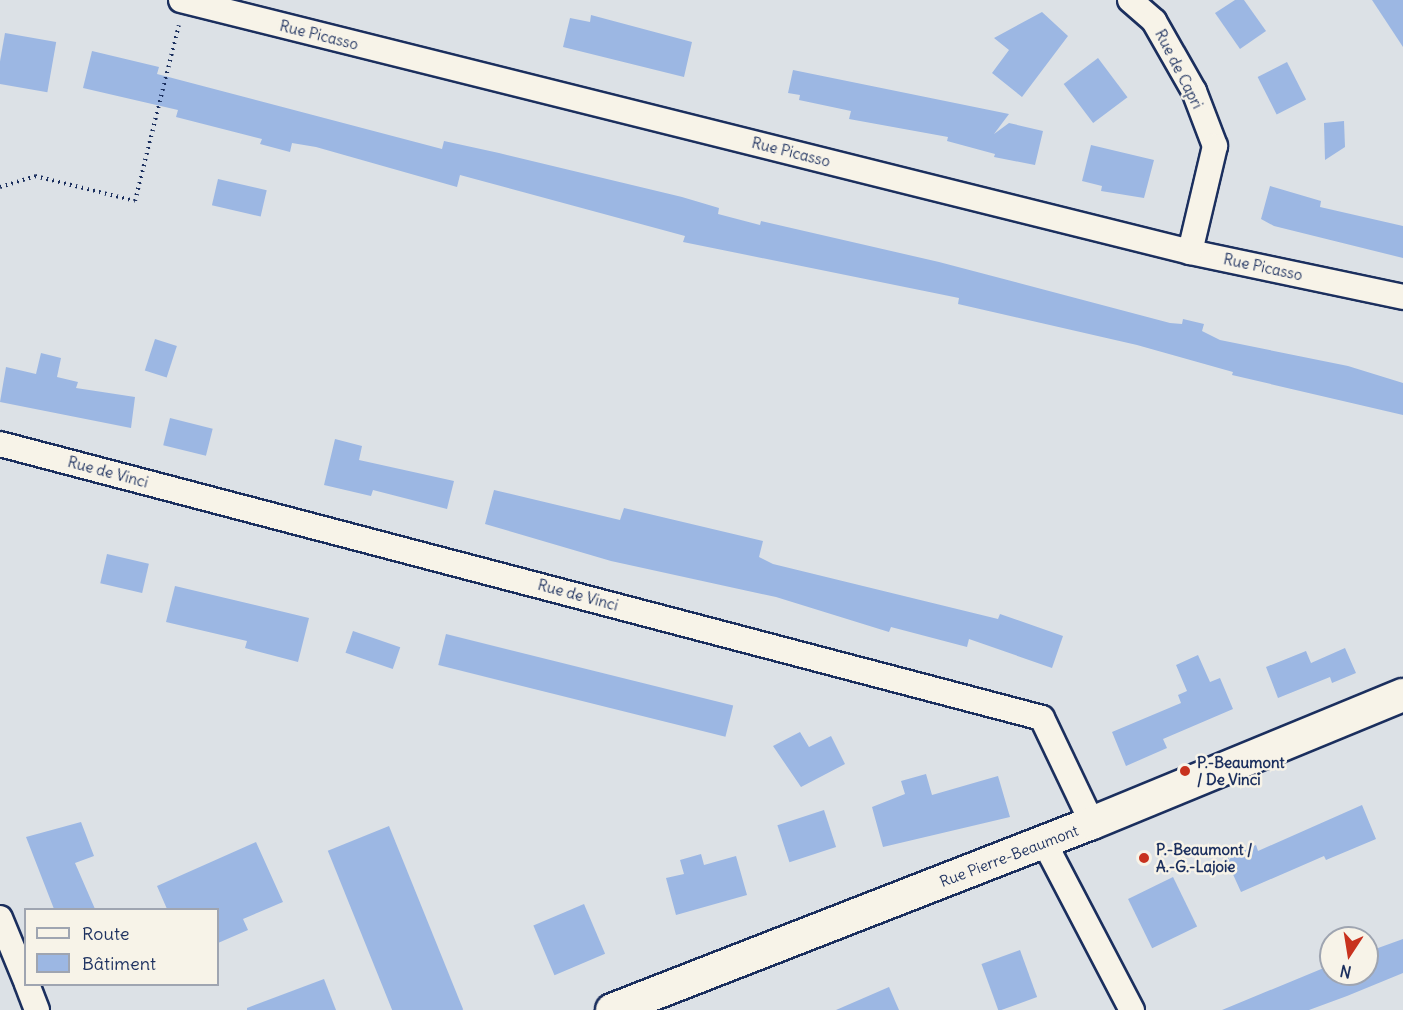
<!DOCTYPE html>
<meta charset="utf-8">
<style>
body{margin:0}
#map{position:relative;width:1403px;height:1010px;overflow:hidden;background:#dce1e6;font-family:Delius,sans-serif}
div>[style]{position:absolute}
.building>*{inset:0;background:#9cb7e3;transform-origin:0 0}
.path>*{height:4px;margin-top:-2px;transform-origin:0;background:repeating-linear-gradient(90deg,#1b2f5e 0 1.5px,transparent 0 6px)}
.roads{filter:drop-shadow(2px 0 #1b2f5e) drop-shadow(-2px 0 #1b2f5e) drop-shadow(0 2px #1b2f5e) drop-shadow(0 -2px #1b2f5e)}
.minor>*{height:24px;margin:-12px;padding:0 12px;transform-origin:12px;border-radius:12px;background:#f7f3e8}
.major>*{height:32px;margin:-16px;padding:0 16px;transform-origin:16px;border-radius:16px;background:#f7f3e8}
.dots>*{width:16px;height:16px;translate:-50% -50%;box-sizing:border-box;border:3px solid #f7f3e8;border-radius:50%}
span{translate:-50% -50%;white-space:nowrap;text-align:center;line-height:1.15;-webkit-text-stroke:5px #f7f3e8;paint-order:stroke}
.street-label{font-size:15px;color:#1b2f5e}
.poi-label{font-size:15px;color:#1b2f5e;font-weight:700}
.left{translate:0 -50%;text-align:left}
.legend{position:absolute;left:24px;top:908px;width:195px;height:78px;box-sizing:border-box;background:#f7f3e8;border:2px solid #9fa5b1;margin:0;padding:8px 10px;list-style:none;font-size:18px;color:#1b2f5e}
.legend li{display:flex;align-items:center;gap:12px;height:30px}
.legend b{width:30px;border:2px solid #9fa5b1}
.north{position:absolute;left:1319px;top:926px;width:60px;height:60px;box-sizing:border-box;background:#f7f3e8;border:2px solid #9fa5b1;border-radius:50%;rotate:192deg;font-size:16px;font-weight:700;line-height:24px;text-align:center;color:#1b2f5e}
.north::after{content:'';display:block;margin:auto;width:21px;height:27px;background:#c8321e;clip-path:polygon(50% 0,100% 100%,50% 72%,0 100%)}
</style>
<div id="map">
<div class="building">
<i style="clip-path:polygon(1235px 0,1244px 0,1266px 31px,1240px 49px,1215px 13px)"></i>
<i style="clip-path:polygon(1372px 0,1403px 0,1403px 47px)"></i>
<i style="clip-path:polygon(1042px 12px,1068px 36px,1022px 97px,992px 73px,1009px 50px,994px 38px)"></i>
<i style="clip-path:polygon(591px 15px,692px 42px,684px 77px,563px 47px,570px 18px,590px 22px)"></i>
<i style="left:5px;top:33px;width:52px;height:51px;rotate:10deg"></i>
<i style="clip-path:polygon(92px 51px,159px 67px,157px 74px,442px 149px,444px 141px,499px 153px,682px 197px,719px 208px,718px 214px,760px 225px,761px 221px,939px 262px,1170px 323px,1182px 324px,1183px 319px,1204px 324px,1202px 331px,1220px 340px,1348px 366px,1403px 383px,1403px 415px,1232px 375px,1233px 372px,1137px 345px,958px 304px,959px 298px,683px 242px,685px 236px,460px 175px,457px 187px,316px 147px,292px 143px,290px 152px,260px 144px,262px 139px,176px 117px,178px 110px,83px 88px)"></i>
<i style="left:1098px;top:58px;width:49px;height:43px;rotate:53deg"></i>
<i style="left:1287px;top:62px;width:42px;height:33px;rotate:63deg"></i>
<i style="clip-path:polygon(793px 70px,1009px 114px,994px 134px,1009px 123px,1043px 131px,1035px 165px,994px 157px,995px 154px,947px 141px,948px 137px,849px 119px,851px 111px,799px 100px,800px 95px,788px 93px)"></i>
<i style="clip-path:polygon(1344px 121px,1345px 147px,1325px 160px,1324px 123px)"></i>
<i style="clip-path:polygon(1091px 145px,1154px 160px,1144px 198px,1101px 191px,1102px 186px,1082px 181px)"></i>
<i style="left:218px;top:179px;width:50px;height:27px;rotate:13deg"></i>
<i style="clip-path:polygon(1270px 186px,1321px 201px,1320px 207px,1403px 226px,1403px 258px,1274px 226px,1261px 219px)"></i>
<i style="left:155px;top:339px;width:23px;height:33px;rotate:18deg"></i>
<i style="clip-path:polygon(41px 353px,61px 358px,57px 377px,78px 382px,76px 388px,135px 397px,131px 428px,0 402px,6px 367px,36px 374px)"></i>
<i style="left:170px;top:418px;width:44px;height:28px;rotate:14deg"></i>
<i style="clip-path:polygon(335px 439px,362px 446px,359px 460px,454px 481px,447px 509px,373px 490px,371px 496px,324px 485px)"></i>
<i style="clip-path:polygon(494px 490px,620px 520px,624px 508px,763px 541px,759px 557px,773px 564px,998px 619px,1000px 614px,1063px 636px,1052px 668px,969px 639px,967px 647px,891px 627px,889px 632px,776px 597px,611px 561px,485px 524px)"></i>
<i style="left:107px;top:554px;width:43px;height:30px;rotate:13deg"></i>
<i style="clip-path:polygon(175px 586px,309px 618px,298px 662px,245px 648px,247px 641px,166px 622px)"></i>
<i style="left:353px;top:631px;width:50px;height:23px;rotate:19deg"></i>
<i style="left:446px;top:634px;width:296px;height:32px;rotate:14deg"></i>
<i style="clip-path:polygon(1345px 648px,1356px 673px,1332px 683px,1330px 677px,1278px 698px,1266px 667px,1306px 651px,1311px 663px)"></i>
<i style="clip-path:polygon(1198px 655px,1210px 682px,1220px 678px,1233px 709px,1163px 739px,1167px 748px,1126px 766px,1112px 732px,1181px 703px,1178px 695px,1187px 691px,1176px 665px)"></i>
<i style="clip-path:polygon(800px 732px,809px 747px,831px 736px,845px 764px,801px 787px,773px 746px)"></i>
<i style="clip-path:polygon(926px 774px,932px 795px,998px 776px,1010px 817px,883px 847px,872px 807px,905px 794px,901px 781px)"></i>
<i style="clip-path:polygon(1362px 805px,1376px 839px,1326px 860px,1324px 856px,1241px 892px,1226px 859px,1256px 845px,1258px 851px)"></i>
<i style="left:824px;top:810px;width:39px;height:49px;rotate:72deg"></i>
<i style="clip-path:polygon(81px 822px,94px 856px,75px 863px,95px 909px,54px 909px,26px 837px)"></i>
<i style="left:389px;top:826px;width:198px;height:66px;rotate:68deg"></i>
<i style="clip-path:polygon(256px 842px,283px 902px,243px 919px,248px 930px,218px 943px,218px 909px,167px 909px,157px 886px)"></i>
<i style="clip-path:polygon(701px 854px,704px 865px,736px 856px,747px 895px,676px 915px,666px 878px,684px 874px,680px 860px)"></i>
<i style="left:1173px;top:877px;width:55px;height:50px;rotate:64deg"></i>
<i style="left:584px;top:904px;width:54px;height:55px;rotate:67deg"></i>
<i style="clip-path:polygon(1403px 939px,1403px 973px,1347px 996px,1309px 1010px,1222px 1010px,1331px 965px,1331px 974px,1367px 974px,1367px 952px)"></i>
<i style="left:1020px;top:950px;width:50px;height:41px;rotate:70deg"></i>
<i style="clip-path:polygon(324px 979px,336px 1010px,247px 1010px,247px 1008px)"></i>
<i style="clip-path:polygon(889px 987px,899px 1010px,836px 1010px)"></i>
</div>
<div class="path">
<i style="left:0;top:187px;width:37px;rotate:-17deg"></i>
<i style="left:35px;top:176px;width:103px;rotate:14deg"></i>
<i style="left:135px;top:201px;width:181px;rotate:-76deg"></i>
</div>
<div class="roads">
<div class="minor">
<i style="left:181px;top:0;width:1040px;rotate:14.02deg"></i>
<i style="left:1190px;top:252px;width:218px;rotate:11.9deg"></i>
<i style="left:1130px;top:0;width:32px;rotate:41deg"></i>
<i style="left:1154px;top:21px;width:81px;rotate:60.3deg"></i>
<i style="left:1194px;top:91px;width:59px;rotate:69.1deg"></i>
<i style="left:1215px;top:146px;width:109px;rotate:103.3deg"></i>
<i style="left:0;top:444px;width:1077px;rotate:14.73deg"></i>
<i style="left:1042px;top:718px;width:116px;rotate:64.5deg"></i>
<i style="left:1044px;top:842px;width:190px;rotate:62.4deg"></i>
<i style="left:0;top:918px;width:68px;rotate:67.6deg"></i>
<i style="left:27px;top:984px;width:28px;rotate:69deg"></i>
</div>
<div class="major">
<i style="left:612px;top:1010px;width:515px;rotate:-21.29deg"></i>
<i style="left:1092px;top:823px;width:336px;rotate:-22.4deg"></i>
</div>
</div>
<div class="dots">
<i style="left:1185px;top:771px;background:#c8321e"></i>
<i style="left:1144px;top:858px;background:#c8321e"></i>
</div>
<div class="street-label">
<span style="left:319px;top:35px;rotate:14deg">Rue Picasso</span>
<span style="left:1179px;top:69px;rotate:63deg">Rue de Capri</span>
<span style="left:791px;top:152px;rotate:14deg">Rue Picasso</span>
<span style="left:1263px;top:267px;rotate:12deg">Rue Picasso</span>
<span style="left:108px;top:472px;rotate:15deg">Rue de Vinci</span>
<span style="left:578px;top:595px;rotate:15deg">Rue de Vinci</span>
<span style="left:1009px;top:856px;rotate:-21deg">Rue Pierre-Beaumont</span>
</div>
<div class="poi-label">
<span class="left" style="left:1197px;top:771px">P.-Beaumont<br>/ De Vinci</span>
<span class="left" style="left:1156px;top:858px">P.-Beaumont /<br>A.-G.-Lajoie</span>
</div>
<ul class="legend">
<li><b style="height:8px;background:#f7f3e8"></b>Route</li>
<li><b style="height:16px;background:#9cb7e3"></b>Bâtiment</li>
</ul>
<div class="north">N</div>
</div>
